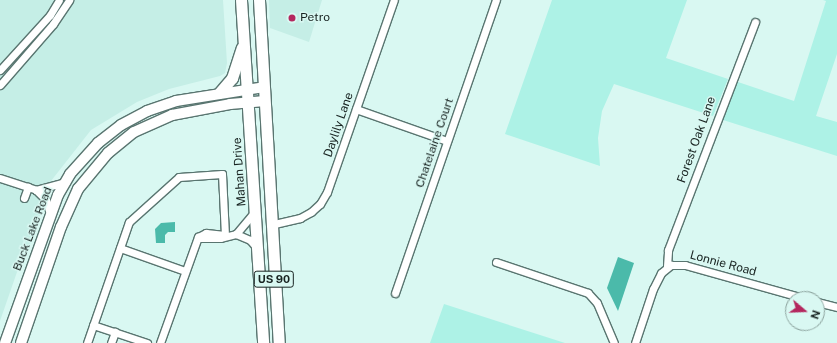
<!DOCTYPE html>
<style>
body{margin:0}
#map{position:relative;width:837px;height:343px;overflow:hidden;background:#d9f8f2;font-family:"Public Sans",sans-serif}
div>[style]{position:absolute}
.built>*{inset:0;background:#c5eee6}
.green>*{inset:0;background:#adf2e6}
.water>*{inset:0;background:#4bbaaa}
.roads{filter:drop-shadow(1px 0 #597570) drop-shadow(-1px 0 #597570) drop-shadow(0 1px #597570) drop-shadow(0 -1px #597570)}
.street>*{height:7px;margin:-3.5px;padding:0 3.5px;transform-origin:3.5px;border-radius:3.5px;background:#fff}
.secondary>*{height:10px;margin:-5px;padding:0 5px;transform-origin:5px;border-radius:5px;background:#fff}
.primary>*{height:11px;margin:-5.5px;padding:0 5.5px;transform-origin:5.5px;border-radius:5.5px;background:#fff}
.dots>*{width:11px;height:11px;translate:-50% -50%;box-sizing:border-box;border:2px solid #d9f8f2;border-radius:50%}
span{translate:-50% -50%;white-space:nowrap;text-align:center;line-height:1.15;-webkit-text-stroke:3px #d9f8f2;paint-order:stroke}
.shield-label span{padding:1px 3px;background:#d9f8f2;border:1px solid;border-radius:3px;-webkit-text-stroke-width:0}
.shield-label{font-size:11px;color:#182321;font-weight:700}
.poi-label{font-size:12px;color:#182321}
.left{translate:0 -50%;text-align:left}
.street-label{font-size:12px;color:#182321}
.north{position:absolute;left:785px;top:291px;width:40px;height:40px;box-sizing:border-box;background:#d9f8f2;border:1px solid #8ca39e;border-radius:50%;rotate:109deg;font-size:11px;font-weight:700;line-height:16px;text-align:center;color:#182321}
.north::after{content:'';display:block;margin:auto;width:14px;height:18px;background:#b4275e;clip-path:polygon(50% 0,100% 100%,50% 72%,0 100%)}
</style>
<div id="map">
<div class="built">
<i style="clip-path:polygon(0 0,223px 0,227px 63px,225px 73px,220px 76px,169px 89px,137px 102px,91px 130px,51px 181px,27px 255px,17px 272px,0 321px)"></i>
<i style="clip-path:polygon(269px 0,322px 0,309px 42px,270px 28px)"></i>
</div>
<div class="green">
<i style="clip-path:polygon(552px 0,687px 0,666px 58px,728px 79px,713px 116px,614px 84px,602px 111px,598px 138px,600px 166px,505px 134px)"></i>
<i style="clip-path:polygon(823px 0,837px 0,837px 54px,816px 116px,837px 122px,837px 156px,720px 119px,735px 81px,794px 101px,826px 1px)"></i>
<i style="clip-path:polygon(444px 304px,565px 343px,430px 343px)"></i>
</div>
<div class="water">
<i style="clip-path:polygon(175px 222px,175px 232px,168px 232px,165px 235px,165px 243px,156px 243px,155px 229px,161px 223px)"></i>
<i style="clip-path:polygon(618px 257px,634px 263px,618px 311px,607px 288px)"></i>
</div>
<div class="roads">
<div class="street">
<i style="left:0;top:70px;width:74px;rotate:-47.7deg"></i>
<i style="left:50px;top:15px;width:17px;rotate:-59deg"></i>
<i style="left:0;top:85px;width:81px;rotate:-49deg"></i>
<i style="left:53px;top:24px;width:29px;rotate:-56deg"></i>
<i style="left:356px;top:109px;width:96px;rotate:19.4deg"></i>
<i style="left:0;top:178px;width:38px;rotate:18deg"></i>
<i style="left:36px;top:190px;width:14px;rotate:45deg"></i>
<i style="left:46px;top:200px;width:15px;rotate:74deg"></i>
<i style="left:36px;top:190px;width:31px;rotate:-15deg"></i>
<i style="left:24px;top:198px;width:12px;rotate:-70deg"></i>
<i style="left:270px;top:225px;width:31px;rotate:-13deg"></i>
<i style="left:300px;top:218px;width:13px;rotate:-29deg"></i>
<i style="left:311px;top:212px;width:12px;rotate:-42deg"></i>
<i style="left:320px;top:204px;width:14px;rotate:-60deg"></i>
<i style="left:327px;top:192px;width:203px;rotate:-70.8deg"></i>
<i style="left:236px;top:234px;width:30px;rotate:-50deg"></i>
<i style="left:198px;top:238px;width:22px"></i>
<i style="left:220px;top:238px;width:16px;rotate:-14deg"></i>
<i style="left:236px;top:234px;width:15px;rotate:23deg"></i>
<i style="left:250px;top:240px;width:9px;rotate:49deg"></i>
<i style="left:120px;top:248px;width:69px;rotate:19.5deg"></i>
<i style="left:496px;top:262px;width:97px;rotate:18.6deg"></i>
<i style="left:588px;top:293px;width:13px;rotate:48deg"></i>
<i style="left:597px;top:303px;width:43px;rotate:67deg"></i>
<i style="left:667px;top:266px;width:16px;rotate:-86deg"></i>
<i style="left:668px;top:250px;width:244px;rotate:-69.1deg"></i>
<i style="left:395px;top:293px;width:310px;rotate:-71deg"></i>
<i style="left:817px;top:302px;width:21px;rotate:14deg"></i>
<i style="left:93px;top:325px;width:57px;rotate:18.4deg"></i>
<i style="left:87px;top:343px;width:128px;rotate:-70.9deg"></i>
<i style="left:129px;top:222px;width:67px;rotate:-42deg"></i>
<i style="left:179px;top:177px;width:43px;rotate:-4deg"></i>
<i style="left:222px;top:174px;width:61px;rotate:87.2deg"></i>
<i style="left:111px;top:343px;width:12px;rotate:-70deg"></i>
<i style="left:160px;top:343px;width:113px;rotate:-70.3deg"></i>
<i style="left:198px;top:237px;width:9px;rotate:-27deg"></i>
<i style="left:206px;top:233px;width:19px;rotate:6deg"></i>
<i style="left:635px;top:343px;width:57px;rotate:-71.6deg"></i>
<i style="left:653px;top:289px;width:18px;rotate:-63deg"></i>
<i style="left:661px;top:273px;width:13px;rotate:-39deg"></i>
<i style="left:671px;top:265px;width:14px"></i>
<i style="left:685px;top:265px;width:127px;rotate:15.6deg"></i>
</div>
<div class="secondary">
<i style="left:5px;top:343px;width:157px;rotate:-70.3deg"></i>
<i style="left:58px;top:195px;width:24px;rotate:-60deg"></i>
<i style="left:70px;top:174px;width:42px;rotate:-47.9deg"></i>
<i style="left:98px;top:143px;width:29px;rotate:-38deg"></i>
<i style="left:121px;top:125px;width:30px;rotate:-28deg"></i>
<i style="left:147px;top:111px;width:31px;rotate:-19deg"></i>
<i style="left:176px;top:101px;width:89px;rotate:-9deg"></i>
<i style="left:21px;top:343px;width:123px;rotate:-71deg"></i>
<i style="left:61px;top:227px;width:42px;rotate:-65.9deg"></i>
<i style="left:78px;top:189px;width:47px;rotate:-50.2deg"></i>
<i style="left:108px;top:153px;width:33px;rotate:-39deg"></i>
<i style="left:134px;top:132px;width:42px;rotate:-24.1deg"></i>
<i style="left:172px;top:115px;width:59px;rotate:-10.7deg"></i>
<i style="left:230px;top:104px;width:35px;rotate:-5deg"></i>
</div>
<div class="primary">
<i style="left:241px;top:0;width:344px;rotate:86.3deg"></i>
<i style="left:259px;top:0;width:344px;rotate:86.7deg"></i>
<i style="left:219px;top:93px;width:20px;rotate:-49deg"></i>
<i style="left:232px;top:78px;width:32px;rotate:-72deg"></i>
</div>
</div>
<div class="dots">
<i style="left:292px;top:18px;background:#b4275e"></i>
</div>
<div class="shield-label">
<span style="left:274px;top:279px">US 90</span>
</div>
<div class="poi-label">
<span class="left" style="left:300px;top:18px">Petro</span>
</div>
<div class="street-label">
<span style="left:339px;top:125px;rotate:-71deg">Daylily Lane</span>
<span style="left:697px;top:140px;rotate:-70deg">Forest Oak Lane</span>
<span style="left:435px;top:143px;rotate:-71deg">Chatelaine Court</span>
<span style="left:240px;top:172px;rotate:-94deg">Mahan Drive</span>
<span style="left:33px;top:229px;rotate:-69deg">Buck Lake Road</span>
<span style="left:723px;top:264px;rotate:15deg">Lonnie Road</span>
</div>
<div class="north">N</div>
</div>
